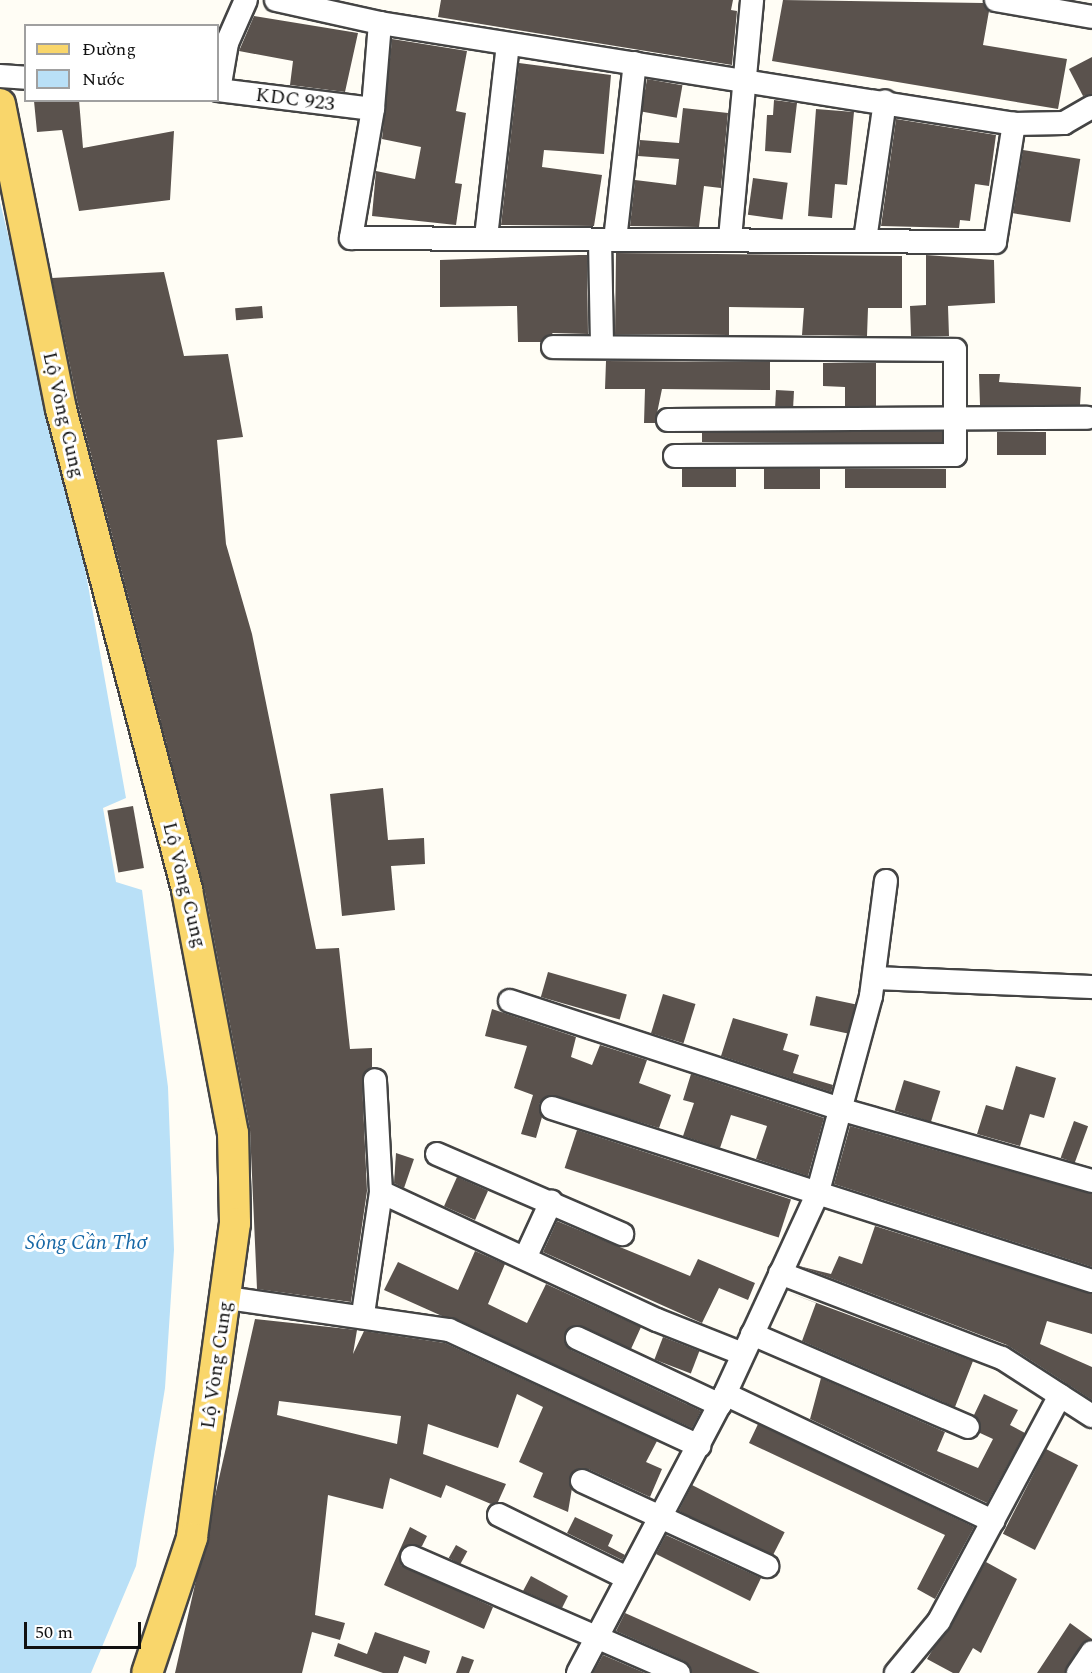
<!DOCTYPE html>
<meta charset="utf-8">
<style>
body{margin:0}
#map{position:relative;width:1092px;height:1673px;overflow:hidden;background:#fffdf5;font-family:Spectral,serif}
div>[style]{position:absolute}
.water>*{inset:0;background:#b9e0f7}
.building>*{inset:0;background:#5a524d;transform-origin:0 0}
.roads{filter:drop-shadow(2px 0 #444) drop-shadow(-2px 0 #444) drop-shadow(0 2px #444) drop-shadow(0 -2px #444)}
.minor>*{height:22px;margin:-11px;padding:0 11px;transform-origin:11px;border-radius:11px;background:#fff}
.major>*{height:30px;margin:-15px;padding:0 15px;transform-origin:15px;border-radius:15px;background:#f9d66b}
span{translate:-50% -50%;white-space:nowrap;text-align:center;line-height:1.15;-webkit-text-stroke:6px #fff;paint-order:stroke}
.street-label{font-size:20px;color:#111}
.water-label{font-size:21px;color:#1768a6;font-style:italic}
.legend{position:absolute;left:24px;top:24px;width:195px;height:78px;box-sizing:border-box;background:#fff;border:2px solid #a0a0a0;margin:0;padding:8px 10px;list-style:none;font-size:18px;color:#111}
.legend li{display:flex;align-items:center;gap:12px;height:30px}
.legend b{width:30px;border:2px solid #a0a0a0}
.scale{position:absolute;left:24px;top:1622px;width:117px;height:27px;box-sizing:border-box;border:3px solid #111;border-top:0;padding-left:8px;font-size:18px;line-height:21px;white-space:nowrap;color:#111;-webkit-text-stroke:4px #fff;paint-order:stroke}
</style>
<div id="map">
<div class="water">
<i style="clip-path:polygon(0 202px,73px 501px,126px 798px,103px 808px,116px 882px,142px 890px,168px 1087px,174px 1250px,165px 1388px,136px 1566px,91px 1673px,0 1673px)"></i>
</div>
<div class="building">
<i style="clip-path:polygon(441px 0,733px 0,731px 10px,737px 11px,732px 65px,438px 17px)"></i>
<i style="clip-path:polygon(783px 0,983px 3px,989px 11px,983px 45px,1067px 59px,1058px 109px,772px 61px)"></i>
<i style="clip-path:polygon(254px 16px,358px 33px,345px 92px,290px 85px,293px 61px,239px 51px)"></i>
<i style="clip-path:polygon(392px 39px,467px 51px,456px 111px,466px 113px,455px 183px,462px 184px,456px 225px,372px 216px,376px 171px,415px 179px,421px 147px,382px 139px)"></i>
<i style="clip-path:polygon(1092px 57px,1092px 94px,1083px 96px,1069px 69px)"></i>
<i style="clip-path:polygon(519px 63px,611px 75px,604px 154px,544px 150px,542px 167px,602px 175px,594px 226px,501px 225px)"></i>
<i style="left:647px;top:79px;width:36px;height:33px;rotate:10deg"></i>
<i style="clip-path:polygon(79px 100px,83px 148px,174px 131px,170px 200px,79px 211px,62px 130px,37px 132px,34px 101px)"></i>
<i style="clip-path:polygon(774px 100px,797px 103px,791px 153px,765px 151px,767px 115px,773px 115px)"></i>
<i style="clip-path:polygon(683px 108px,728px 113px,721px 188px,704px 186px,699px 227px,630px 226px,635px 180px,676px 185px,679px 159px,638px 156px,640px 140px,679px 143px)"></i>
<i style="clip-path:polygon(816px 109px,854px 112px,847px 185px,835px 184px,832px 218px,808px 216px)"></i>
<i style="clip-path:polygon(896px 119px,996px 135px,989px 186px,975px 184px,970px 221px,960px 220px,959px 228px,881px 226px)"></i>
<i style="left:1023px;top:150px;width:58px;height:64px;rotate:9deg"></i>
<i style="left:753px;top:178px;width:35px;height:37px;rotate:8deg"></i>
<i style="clip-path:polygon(616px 253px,902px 256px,902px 308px,868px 308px,867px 336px,802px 335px,804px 308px,729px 307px,729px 335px,615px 334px)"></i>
<i style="clip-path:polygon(579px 255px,587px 255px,588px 334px,553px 333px,541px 342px,518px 342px,517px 306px,440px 307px,440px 260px)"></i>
<i style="clip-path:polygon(926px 255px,994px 260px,995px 303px,948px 306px,949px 336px,911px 336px,910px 306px,926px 305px)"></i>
<i style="clip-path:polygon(164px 272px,184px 356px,228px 354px,243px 437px,217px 440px,226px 544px,252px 634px,316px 949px,339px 948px,350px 1049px,372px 1048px,372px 1067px,362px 1080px,367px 1191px,351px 1302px,257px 1289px,250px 1130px,204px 887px,78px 405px,52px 278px)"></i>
<i style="left:262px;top:306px;width:12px;height:27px;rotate:85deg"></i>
<i style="clip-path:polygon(606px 361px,770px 362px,770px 390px,662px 389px,655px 423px,644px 423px,645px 389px,605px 389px)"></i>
<i style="clip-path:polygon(823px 363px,876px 363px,876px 406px,845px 406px,845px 387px,823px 386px)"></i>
<i style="clip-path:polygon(979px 374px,1000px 374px,999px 382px,1081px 387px,1080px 405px,980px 405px)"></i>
<i style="left:776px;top:390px;width:18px;height:16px;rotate:3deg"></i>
<i style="left:942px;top:432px;width:10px;height:240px;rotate:90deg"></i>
<i style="left:997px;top:432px;width:49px;height:23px"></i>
<i style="left:682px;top:469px;width:54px;height:18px"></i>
<i style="left:764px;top:469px;width:56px;height:20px"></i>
<i style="left:845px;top:469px;width:101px;height:19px"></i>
<i style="clip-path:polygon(383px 788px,388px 840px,424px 838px,425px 864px,391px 866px,395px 910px,342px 916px,330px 794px)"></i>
<i style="left:133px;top:806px;width:63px;height:26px;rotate:80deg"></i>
<i style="left:548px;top:972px;width:82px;height:26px;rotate:16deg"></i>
<i style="left:663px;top:994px;width:34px;height:41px;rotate:17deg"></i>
<i style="left:816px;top:996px;width:40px;height:30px;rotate:12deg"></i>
<i style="clip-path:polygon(492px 1009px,576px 1037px,571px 1057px,592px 1065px,600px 1045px,647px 1060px,639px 1083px,671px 1095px,659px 1128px,550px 1095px,539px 1104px,542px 1117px,536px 1138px,521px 1134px,533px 1095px,514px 1088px,527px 1046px,485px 1036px)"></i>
<i style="clip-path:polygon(733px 1018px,788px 1034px,783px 1050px,799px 1055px,793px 1073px,833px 1085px,831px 1092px,721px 1056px)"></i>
<i style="clip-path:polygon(1016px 1066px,1056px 1078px,1044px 1118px,1030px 1114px,1020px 1146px,977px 1134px,986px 1105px,1003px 1110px)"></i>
<i style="clip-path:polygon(691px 1074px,824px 1118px,808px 1176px,756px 1159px,767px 1126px,731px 1115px,720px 1148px,683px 1136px,694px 1103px,683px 1100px)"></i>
<i style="left:904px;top:1080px;width:38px;height:32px;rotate:17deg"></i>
<i style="left:1074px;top:1121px;width:15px;height:39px;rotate:20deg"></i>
<i style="clip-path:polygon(850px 1126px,1092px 1194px,1092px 1267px,834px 1184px)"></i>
<i style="left:577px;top:1130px;width:225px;height:40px;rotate:18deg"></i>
<i style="clip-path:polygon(396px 1153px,414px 1159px,404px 1188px,394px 1183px)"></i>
<i style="left:457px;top:1177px;width:34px;height:32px;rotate:24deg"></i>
<i style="clip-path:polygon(557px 1221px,690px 1276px,698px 1259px,755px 1283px,748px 1300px,719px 1288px,702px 1323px,543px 1252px)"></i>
<i style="clip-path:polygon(875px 1226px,1092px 1294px,1092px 1334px,1047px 1321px,1040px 1344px,1092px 1367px,1092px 1400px,1007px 1345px,799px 1266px,831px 1274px,839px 1256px,862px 1264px)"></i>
<i style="clip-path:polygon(475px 1251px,505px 1264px,488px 1304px,527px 1323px,546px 1284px,641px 1327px,631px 1349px,576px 1325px,564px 1340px,571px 1350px,701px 1411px,692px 1428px,384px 1290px,398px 1262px,458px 1290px)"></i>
<i style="clip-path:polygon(787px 1292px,973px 1361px,955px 1407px,802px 1341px,816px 1303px)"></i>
<i style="clip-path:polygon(evenodd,255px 1319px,357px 1330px,353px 1354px,364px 1331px,445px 1343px,657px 1441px,646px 1462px,662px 1469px,650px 1497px,588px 1469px,575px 1470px,568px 1512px,533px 1497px,543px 1473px,519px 1462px,543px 1407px,517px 1394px,498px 1448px,428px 1424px,423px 1454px,506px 1484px,498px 1502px,491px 1504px,446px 1485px,441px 1498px,390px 1478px,383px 1509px,328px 1495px,315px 1615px,345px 1623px,340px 1640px,312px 1632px,302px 1673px,175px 1673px,255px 1319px,279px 1401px,401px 1416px,397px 1444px,277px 1415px,279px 1401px)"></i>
<i style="left:663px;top:1337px;width:39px;height:24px;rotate:21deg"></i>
<i style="clip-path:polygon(821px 1378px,945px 1432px,937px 1451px,978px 1468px,993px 1439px,980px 1433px,974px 1415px,984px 1394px,1018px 1410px,1010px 1425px,1025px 1433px,987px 1503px,810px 1419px)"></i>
<i style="clip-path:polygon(758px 1424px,974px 1527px,935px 1599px,917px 1589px,945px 1535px,749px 1443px)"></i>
<i style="left:1046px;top:1449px;width:36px;height:95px;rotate:27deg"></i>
<i style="left:692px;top:1485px;width:104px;height:29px;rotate:27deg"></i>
<i style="clip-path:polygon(575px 1517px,613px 1535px,608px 1546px,625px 1555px,622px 1560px,567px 1533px)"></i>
<i style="clip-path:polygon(410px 1527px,427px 1536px,422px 1546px,404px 1547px,401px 1565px,493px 1607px,484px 1629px,384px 1585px)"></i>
<i style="clip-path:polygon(666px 1535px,761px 1578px,750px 1601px,656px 1554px)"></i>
<i style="left:456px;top:1545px;width:13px;height:15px;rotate:29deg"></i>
<i style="clip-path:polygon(986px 1562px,1017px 1579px,981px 1653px,973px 1648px,959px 1673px,953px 1673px,927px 1659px)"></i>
<i style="clip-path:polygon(531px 1576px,568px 1596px,562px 1608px,523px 1591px)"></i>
<i style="clip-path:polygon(625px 1613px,760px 1673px,692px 1673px,684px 1661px,616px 1631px)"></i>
<i style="clip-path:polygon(1070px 1623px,1092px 1639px,1081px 1645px,1065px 1673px,1037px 1673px)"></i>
<i style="clip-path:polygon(375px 1632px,430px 1651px,426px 1664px,404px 1656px,398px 1673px,383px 1673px,334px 1656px,338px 1643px,367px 1654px)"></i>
<i style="clip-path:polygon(603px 1655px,645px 1673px,593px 1673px)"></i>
<i style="clip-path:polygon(462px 1656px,474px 1660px,469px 1673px,456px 1673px)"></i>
</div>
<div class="roads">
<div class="minor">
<i style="left:276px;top:0;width:107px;rotate:12.5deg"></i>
<i style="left:380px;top:23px;width:642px;rotate:9.05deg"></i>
<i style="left:1014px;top:124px;width:50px;rotate:-1.1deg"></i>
<i style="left:1064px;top:123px;width:32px;rotate:-30deg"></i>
<i style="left:996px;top:0;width:97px;rotate:10deg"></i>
<i style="left:380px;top:23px;width:86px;rotate:94.7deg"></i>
<i style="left:373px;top:109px;width:131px;rotate:99.7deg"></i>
<i style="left:351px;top:238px;width:644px;rotate:0.36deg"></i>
<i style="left:995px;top:242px;width:120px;rotate:-80.9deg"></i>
<i style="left:0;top:76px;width:26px;rotate:4deg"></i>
<i style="left:218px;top:90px;width:156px;rotate:7deg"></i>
<i style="left:219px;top:90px;width:48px;rotate:-80.3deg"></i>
<i style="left:227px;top:43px;width:47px;rotate:-66.2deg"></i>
<i style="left:486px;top:237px;width:194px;rotate:-83.5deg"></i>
<i style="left:730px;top:238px;width:239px;rotate:-84.7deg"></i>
<i style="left:600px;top:240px;width:106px;rotate:88.9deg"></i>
<i style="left:615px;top:240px;width:178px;rotate:-83.6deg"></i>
<i style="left:865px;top:240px;width:140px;rotate:-81.8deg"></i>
<i style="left:553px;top:347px;width:402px;rotate:0.4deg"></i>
<i style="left:955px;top:350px;width:105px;rotate:90deg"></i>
<i style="left:955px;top:455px;width:280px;rotate:179.8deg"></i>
<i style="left:668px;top:420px;width:419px;rotate:-0.3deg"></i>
<i style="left:874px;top:978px;width:218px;rotate:2.4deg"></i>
<i style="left:510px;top:1001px;width:350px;rotate:18.1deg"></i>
<i style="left:843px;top:1110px;width:259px;rotate:15.9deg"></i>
<i style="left:552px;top:1108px;width:567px;rotate:17.76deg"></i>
<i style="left:437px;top:1154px;width:202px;rotate:23.4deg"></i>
<i style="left:381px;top:1192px;width:304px;rotate:24.9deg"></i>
<i style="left:657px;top:1320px;width:92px;rotate:21.6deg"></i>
<i style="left:526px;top:1256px;width:60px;rotate:-65.2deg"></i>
<i style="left:780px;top:1273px;width:238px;rotate:21deg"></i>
<i style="left:1002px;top:1358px;width:107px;rotate:32.8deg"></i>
<i style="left:227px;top:1298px;width:224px;rotate:8.2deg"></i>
<i style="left:449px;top:1330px;width:276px;rotate:24.9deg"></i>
<i style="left:363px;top:1314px;width:123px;rotate:-81.6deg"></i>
<i style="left:381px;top:1192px;width:112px;rotate:-93.1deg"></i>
<i style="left:752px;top:1334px;width:235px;rotate:23.3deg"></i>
<i style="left:577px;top:1338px;width:158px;rotate:25.1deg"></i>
<i style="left:725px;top:1394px;width:297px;rotate:25.4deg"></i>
<i style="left:582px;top:1481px;width:204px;rotate:24.7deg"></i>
<i style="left:499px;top:1515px;width:143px;rotate:26.2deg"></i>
<i style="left:412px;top:1557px;width:291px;rotate:23.5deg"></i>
<i style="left:578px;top:1673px;width:315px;rotate:-62.2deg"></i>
<i style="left:725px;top:1394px;width:219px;rotate:-65.2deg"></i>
<i style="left:817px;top:1195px;width:206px;rotate:-74.8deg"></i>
<i style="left:871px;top:996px;width:116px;rotate:-82.6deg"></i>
<i style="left:896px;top:1673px;width:67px;rotate:-50.4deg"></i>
<i style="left:939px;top:1621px;width:256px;rotate:-61.8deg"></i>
<i style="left:1078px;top:1673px;width:25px;rotate:-56deg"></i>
</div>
<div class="major">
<i style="left:0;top:104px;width:311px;rotate:78.7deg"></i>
<i style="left:61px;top:409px;width:497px;rotate:75.3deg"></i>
<i style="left:187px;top:890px;width:247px;rotate:79.3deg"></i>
<i style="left:233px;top:1133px;width:90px;rotate:88.7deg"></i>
<i style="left:235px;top:1223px;width:318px;rotate:97.8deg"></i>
<i style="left:192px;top:1538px;width:142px;rotate:108.4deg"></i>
</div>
</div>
<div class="street-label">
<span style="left:295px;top:100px;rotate:7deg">KDC 923</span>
<span style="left:63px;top:415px;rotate:77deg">Lộ Vòng Cung</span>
<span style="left:184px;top:885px;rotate:76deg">Lộ Vòng Cung</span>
<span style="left:217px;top:1365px;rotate:-82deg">Lộ Vòng Cung</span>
</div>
<div class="water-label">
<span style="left:86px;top:1243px">Sông Cần Thơ</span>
</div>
<ul class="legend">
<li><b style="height:8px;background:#f9d66b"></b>Đường</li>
<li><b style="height:16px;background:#b9e0f7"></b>Nước</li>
</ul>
<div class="scale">50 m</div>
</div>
